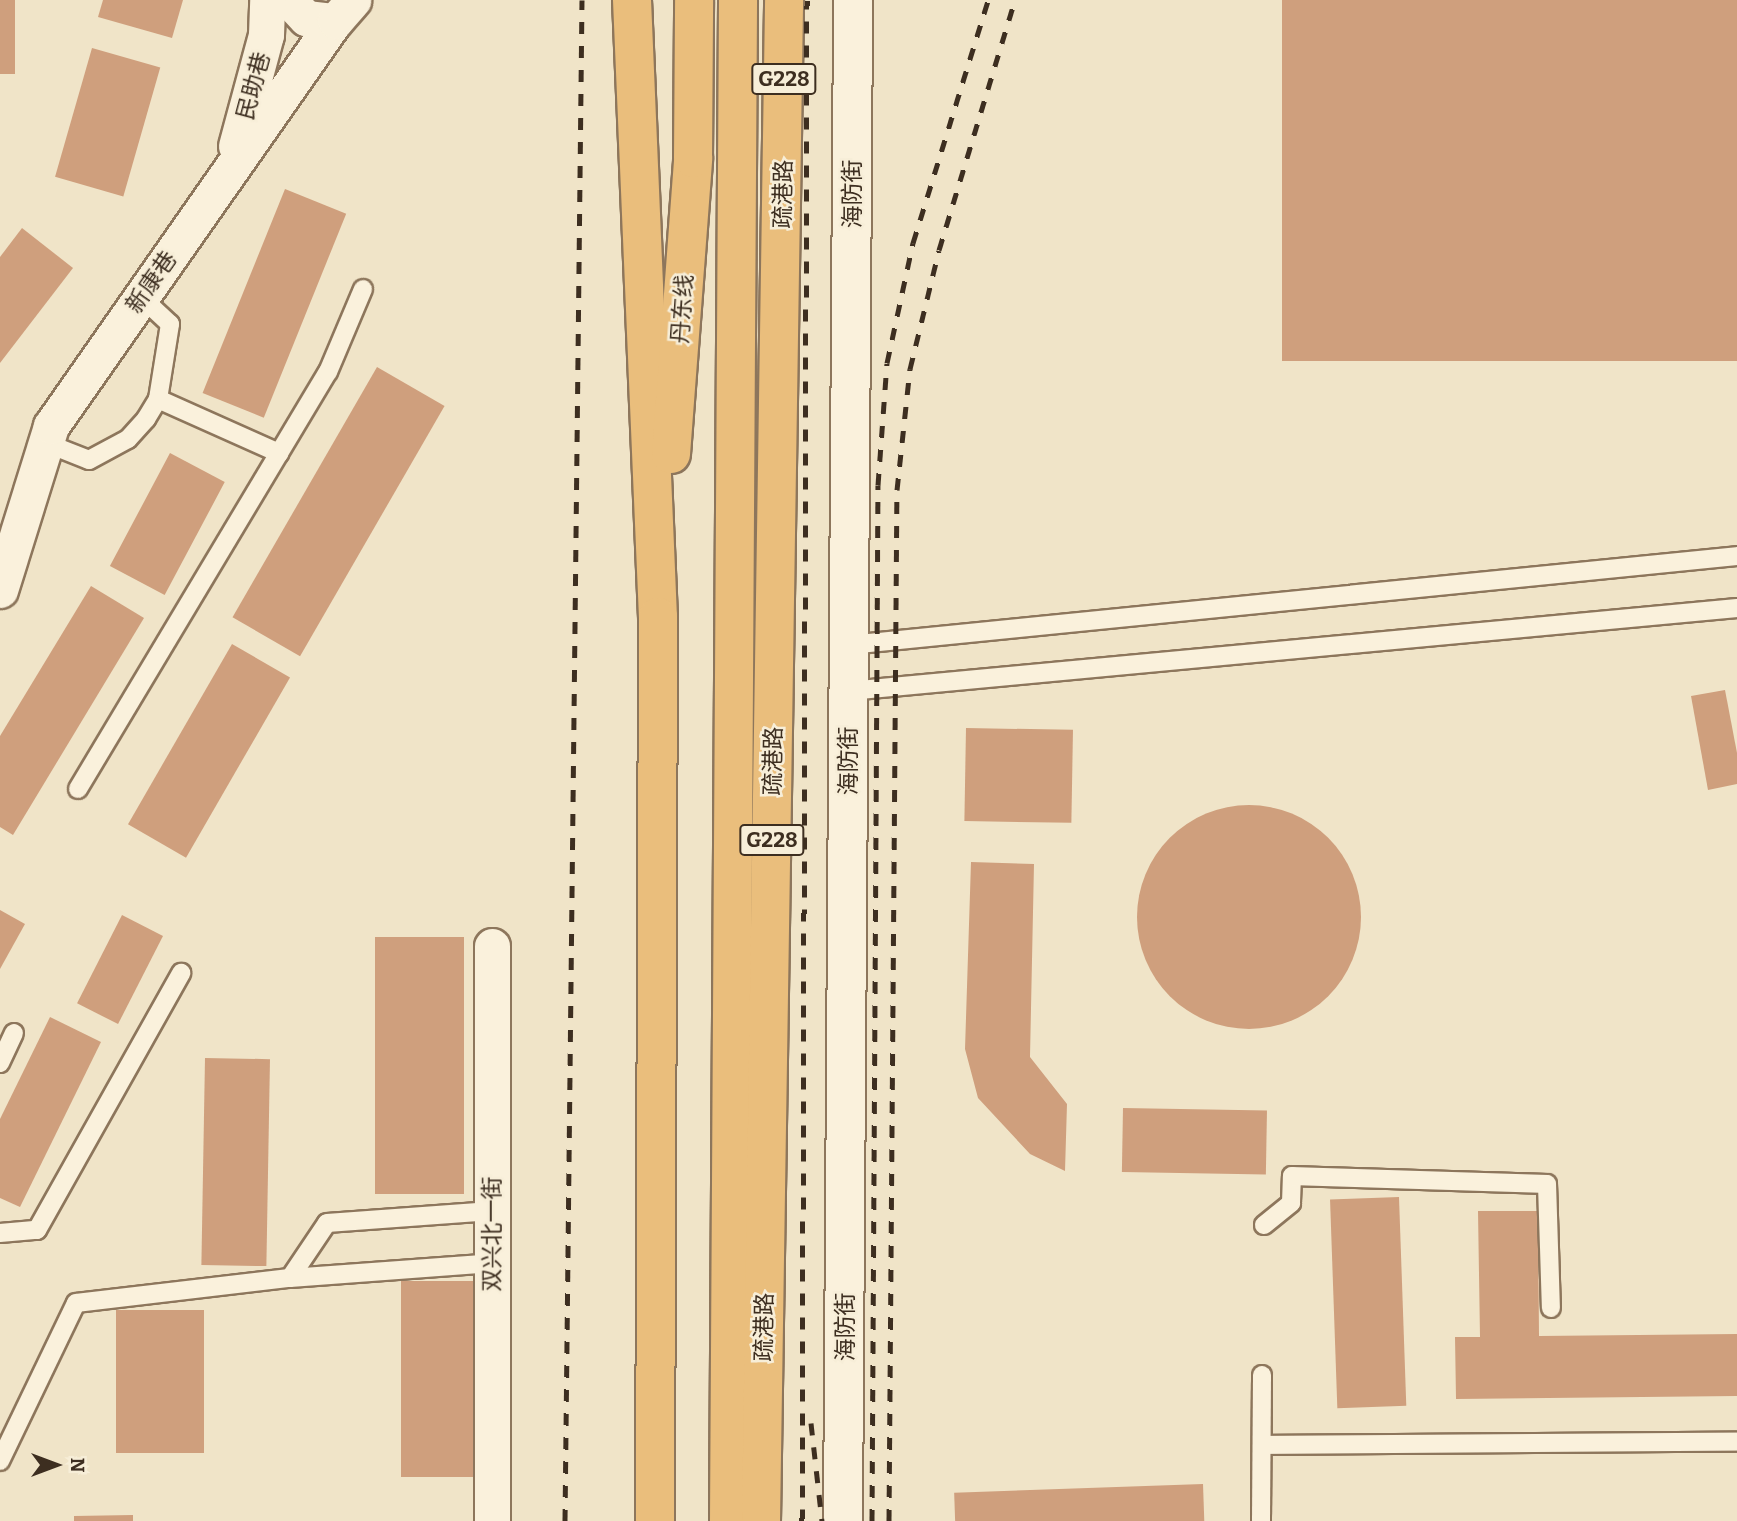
<!DOCTYPE html>
<meta charset="utf-8">
<style>
body{margin:0}
#map{position:relative;width:1737px;height:1521px;overflow:hidden;background:#f0e4c8;font-family:Bitter,"Noto Sans SC",serif}
div>[style]{position:absolute}
.building>*{inset:0;background:#cf9f7d;transform-origin:0 0}
.round{border-radius:50%}
.roads{filter:drop-shadow(2px 0 #8d765c) drop-shadow(-2px 0 #8d765c) drop-shadow(0 2px #8d765c) drop-shadow(0 -2px #8d765c)}
.service>*{height:18px;margin:-9px;padding:0 9px;transform-origin:9px;border-radius:9px;background:#faf1dc}
.minor>*{height:35px;margin:-17.5px;padding:0 17.5px;transform-origin:17.5px;border-radius:17.5px;background:#faf1dc}
.tertiary>*{height:38px;margin:-19px;padding:0 19px;transform-origin:19px;border-radius:19px;background:#faf1dc}
.trunk>*{height:38px;margin:-19px;padding:0 19px;transform-origin:19px;border-radius:19px;background:#eabe7c}
.rail>*{height:5px;margin-top:-2.5px;transform-origin:0;background:repeating-linear-gradient(90deg,#3d2e20 0 12px,transparent 0 24px)}
span{translate:-50% -50%;white-space:nowrap;text-align:center;line-height:1.15;-webkit-text-stroke:5px #f7eed8;paint-order:stroke}
.shield-label span{padding:2px 5px;background:#f7eed8;border:2px solid;border-radius:5px;-webkit-text-stroke-width:0}
.shield-label{font-size:21px;color:#3d2e20;font-weight:700}
.street-label{font-size:23px;color:#3d2e20}
.north{position:absolute;left:21px;top:1430px;width:70px;height:70px;-webkit-text-stroke:5px #f7eed8;paint-order:stroke;rotate:90deg;font-size:19px;font-weight:700;line-height:28px;text-align:center;color:#3d2e20}
.north::after{content:'';display:block;margin:auto;width:24px;height:32px;background:#3d2e20;clip-path:polygon(50% 0,100% 100%,50% 72%,0 100%)}
</style>
<div id="map">
<div class="building">
<i style="left:0;top:0;width:15px;height:74px"></i>
<i style="clip-path:polygon(103px 0,183px 0,172px 38px,98px 17px)"></i>
<i style="left:1282px;top:0;width:455px;height:361px"></i>
<i style="left:92px;top:48px;width:71px;height:134px;rotate:16deg"></i>
<i style="left:285px;top:189px;width:66px;height:220px;rotate:22deg"></i>
<i style="clip-path:polygon(22px 228px,73px 268px,0 363px,0 257px)"></i>
<i style="left:377px;top:367px;width:78px;height:289px;rotate:30deg"></i>
<i style="left:170px;top:453px;width:62px;height:128px;rotate:28deg"></i>
<i style="clip-path:polygon(91px 586px,144px 618px,13px 835px,0 827px,0 736px)"></i>
<i style="left:232px;top:644px;width:67px;height:208px;rotate:30deg"></i>
<i style="clip-path:polygon(1725px 690px,1737px 753px,1737px 784px,1708px 790px,1691px 696px)"></i>
<i style="left:966px;top:728px;width:107px;height:93px;rotate:1deg"></i>
<i class="round" style="left:1137px;top:805px;width:224px;height:224px"></i>
<i style="clip-path:polygon(971px 862px,1034px 864px,1030px 1057px,1067px 1104px,1065px 1171px,1030px 1154px,978px 1098px,965px 1049px)"></i>
<i style="clip-path:polygon(0 910px,25px 924px,0 969px)"></i>
<i style="left:122px;top:915px;width:46px;height:99px;rotate:27deg"></i>
<i style="left:375px;top:937px;width:89px;height:257px"></i>
<i style="clip-path:polygon(50px 1017px,101px 1042px,20px 1207px,0 1198px,0 1119px)"></i>
<i style="left:205px;top:1058px;width:65px;height:207px;rotate:1deg"></i>
<i style="left:1123px;top:1108px;width:144px;height:64px;rotate:1deg"></i>
<i style="left:1399px;top:1197px;width:209px;height:69px;rotate:88deg"></i>
<i style="clip-path:polygon(1478px 1211px,1538px 1211px,1539px 1336px,1737px 1334px,1737px 1396px,1456px 1399px,1455px 1337px,1480px 1337px)"></i>
<i style="left:401px;top:1281px;width:76px;height:196px"></i>
<i style="left:116px;top:1310px;width:88px;height:143px"></i>
<i style="left:1203px;top:1484px;width:37px;height:249px;rotate:88deg"></i>
<i style="clip-path:polygon(133px 1515px,133px 1521px,74px 1521px,74px 1516px)"></i>
</div>
<div class="roads">
<div class="service">
<i style="left:158px;top:399px;width:133px;rotate:24.1deg"></i>
<i style="left:46px;top:443px;width:46px;rotate:21.6deg"></i>
<i style="left:89px;top:460px;width:44px;rotate:-28.3deg"></i>
<i style="left:128px;top:439px;width:27px;rotate:-48deg"></i>
<i style="left:146px;top:419px;width:23px;rotate:-59deg"></i>
<i style="left:158px;top:399px;width:76px;rotate:-80.9deg"></i>
<i style="left:170px;top:324px;width:40px;rotate:-137deg"></i>
<i style="left:849px;top:645px;width:892px;rotate:-5.72deg"></i>
<i style="left:849px;top:691px;width:892px;rotate:-5.34deg"></i>
<i style="left:78px;top:789px;width:486px;rotate:-59.1deg"></i>
<i style="left:328px;top:372px;width:90px;rotate:-67.1deg"></i>
<i style="left:0;top:1063px;width:33px;rotate:-65deg"></i>
<i style="left:1264px;top:1225px;width:35px;rotate:-39deg"></i>
<i style="left:1291px;top:1203px;width:27px;rotate:-88deg"></i>
<i style="left:1292px;top:1176px;width:255px;rotate:1.8deg"></i>
<i style="left:1547px;top:1184px;width:124px;rotate:88.2deg"></i>
<i style="left:0;top:1233px;width:37px;rotate:-5deg"></i>
<i style="left:37px;top:1230px;width:295px;rotate:-60.7deg"></i>
<i style="left:290px;top:1278px;width:66px;rotate:-56.1deg"></i>
<i style="left:327px;top:1223px;width:165px;rotate:-4.2deg"></i>
<i style="left:1262px;top:1445px;width:475px;rotate:-0.4deg"></i>
<i style="left:0;top:1461px;width:175px;rotate:-64.3deg"></i>
<i style="left:76px;top:1303px;width:215px;rotate:-6.7deg"></i>
<i style="left:290px;top:1278px;width:203px;rotate:-4.2deg"></i>
<i style="left:1261px;top:1521px;width:146px;rotate:-89.6deg"></i>
</div>
<div class="minor">
<i style="left:289px;top:0;width:25px;rotate:47deg"></i>
<i style="left:306px;top:18px;width:29px;rotate:6deg"></i>
<i style="left:236px;top:146px;width:115px;rotate:-74.9deg"></i>
<i style="left:266px;top:35px;width:35px;rotate:-88deg"></i>
<i style="left:0;top:590px;width:172px;rotate:-72.7deg"></i>
<i style="left:51px;top:426px;width:495px;rotate:-55deg"></i>
<i style="left:335px;top:21px;width:28px;rotate:-49deg"></i>
<i style="left:492px;top:946px;width:575px;rotate:90deg"></i>
</div>
<div class="tertiary">
<i style="left:843px;top:1521px;width:1521px;rotate:-89.62deg"></i>
</div>
<div class="trunk">
<i style="left:632px;top:0;width:618px;rotate:87.59deg"></i>
<i style="left:658px;top:617px;width:904px;rotate:90.19deg"></i>
<i style="left:671px;top:454px;width:297px;rotate:-85.7deg"></i>
<i style="left:693px;top:158px;width:158px;rotate:-89.6deg"></i>
<i style="left:729px;top:1521px;width:1521px;rotate:-89.66deg"></i>
<i style="left:761px;top:1521px;width:1521px;rotate:-89.13deg"></i>
</div>
</div>
<div class="rail">
<i style="left:811px;top:1423px;width:99px;rotate:83.6deg"></i>
<i style="left:565px;top:1521px;width:1521px;rotate:-89.36deg"></i>
<i style="left:802px;top:1521px;width:1521px;rotate:-89.81deg"></i>
<i style="left:872px;top:1521px;width:1036px;rotate:-89.67deg"></i>
<i style="left:878px;top:485px;width:122px;rotate:-85.8deg"></i>
<i style="left:887px;top:363px;width:123px;rotate:-77.8deg"></i>
<i style="left:913px;top:243px;width:254px;rotate:-72.8deg"></i>
<i style="left:889px;top:1521px;width:1031px;rotate:-89.56deg"></i>
<i style="left:897px;top:490px;width:122px;rotate:-83.9deg"></i>
<i style="left:910px;top:369px;width:122px;rotate:-76.3deg"></i>
<i style="left:939px;top:250px;width:261px;rotate:-73.1deg"></i>
</div>
<div class="shield-label">
<span style="left:784px;top:79px">G228</span>
<span style="left:772px;top:840px">G228</span>
</div>
<div class="street-label">
<span style="left:253px;top:86px;rotate:-75deg">民助巷</span>
<span style="left:783px;top:194px;rotate:-89deg">疏港路</span>
<span style="left:852px;top:194px;rotate:-90deg">海防街</span>
<span style="left:151px;top:282px;rotate:-55deg">新康巷</span>
<span style="left:682px;top:309px;rotate:-86deg">丹东线</span>
<span style="left:773px;top:761px;rotate:-89deg">疏港路</span>
<span style="left:848px;top:761px;rotate:-90deg">海防街</span>
<span style="left:492px;top:1234px;rotate:-90deg">双兴北一街</span>
<span style="left:764px;top:1327px;rotate:-89deg">疏港路</span>
<span style="left:845px;top:1327px;rotate:-90deg">海防街</span>
</div>
<div class="north">N</div>
</div>
